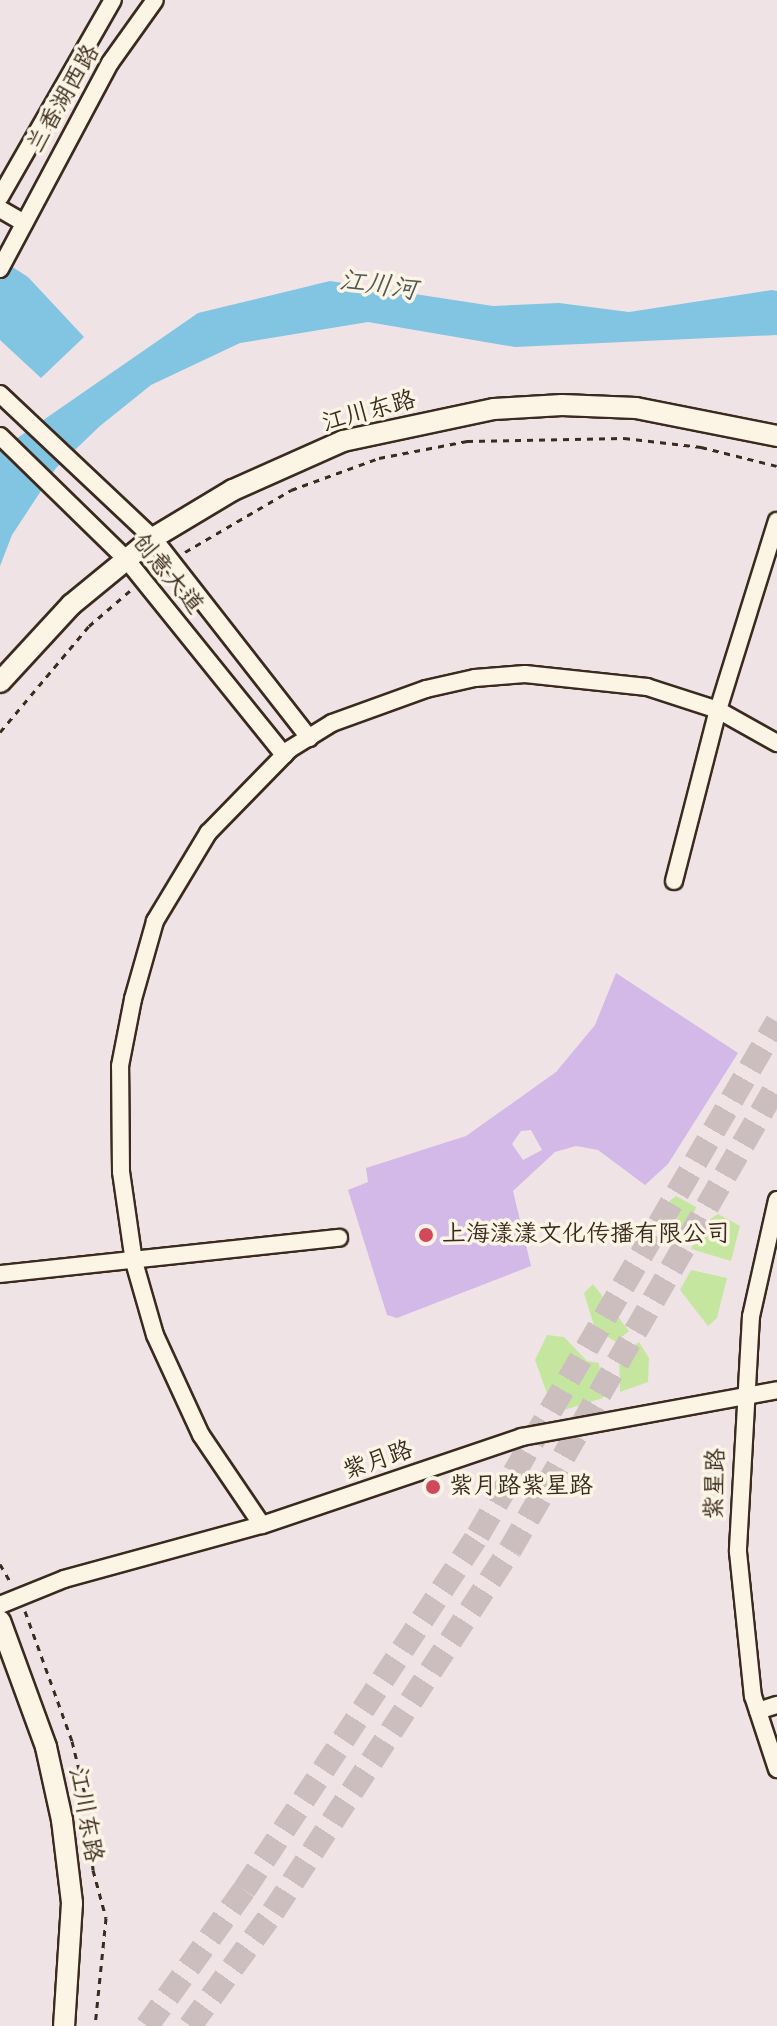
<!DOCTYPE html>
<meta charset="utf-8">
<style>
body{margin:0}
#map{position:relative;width:777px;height:2026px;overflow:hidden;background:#f0e3e6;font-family:"Architects Daughter","LXGW WenKai TC",sans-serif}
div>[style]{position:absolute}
.green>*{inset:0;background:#c5e69f}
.water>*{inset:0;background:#81c5e2}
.building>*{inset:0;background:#d3b9e7}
.highway-tunnel>*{height:24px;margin-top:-12px;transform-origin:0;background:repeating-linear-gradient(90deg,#ccbebe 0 24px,transparent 0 36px)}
.path>*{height:3px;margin-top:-1.5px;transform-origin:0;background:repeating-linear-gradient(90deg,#3b2a1e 0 6px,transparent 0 12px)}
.roads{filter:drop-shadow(2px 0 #3b2a1e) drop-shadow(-2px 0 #3b2a1e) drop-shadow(0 2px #3b2a1e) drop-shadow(0 -2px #3b2a1e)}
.minor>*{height:16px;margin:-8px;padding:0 8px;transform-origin:8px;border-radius:8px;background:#fcf5e5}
.major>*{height:20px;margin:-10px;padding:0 10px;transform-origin:10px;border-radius:10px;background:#fcf5e5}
.dots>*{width:22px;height:22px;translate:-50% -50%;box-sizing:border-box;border:4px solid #fcf5e5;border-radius:50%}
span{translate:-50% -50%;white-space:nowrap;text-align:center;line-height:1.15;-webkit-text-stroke:7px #fcf5e5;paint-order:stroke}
.street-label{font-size:24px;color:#3b2a1e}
.poi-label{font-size:24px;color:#3b2a1e}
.left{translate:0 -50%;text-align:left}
.water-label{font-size:26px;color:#505859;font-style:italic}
</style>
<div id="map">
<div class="green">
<i style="clip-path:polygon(676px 1196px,696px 1207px,683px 1245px,656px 1211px)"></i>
<i style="clip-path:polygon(718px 1214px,740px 1226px,731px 1261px,691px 1249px,704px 1223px)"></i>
<i style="clip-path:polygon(691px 1270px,727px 1278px,717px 1318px,708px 1326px,680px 1290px)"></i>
<i style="clip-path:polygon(593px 1284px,629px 1331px,616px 1342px,595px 1329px,584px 1293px)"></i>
<i style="clip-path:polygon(547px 1335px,564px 1337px,587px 1361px,599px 1363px,603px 1398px,554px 1413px,535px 1360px)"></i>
<i style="clip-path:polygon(639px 1342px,649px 1358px,648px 1382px,620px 1392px,619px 1354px)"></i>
</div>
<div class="water">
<i style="clip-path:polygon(0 259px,28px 277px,84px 337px,41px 378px,0 340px)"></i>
<i style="clip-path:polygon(330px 281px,493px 306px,559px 303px,629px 312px,772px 290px,777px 291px,777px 335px,515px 347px,368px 322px,240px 343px,151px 385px,100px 426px,56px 468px,12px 535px,0 566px,0 450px,198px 313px)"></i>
</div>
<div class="building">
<i style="clip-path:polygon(evenodd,616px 973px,738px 1053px,668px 1164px,645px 1185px,598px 1150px,576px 1146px,555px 1152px,513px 1191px,531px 1266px,397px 1318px,387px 1315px,348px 1190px,368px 1182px,366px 1168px,466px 1136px,556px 1072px,595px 1025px,616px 973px,531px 1130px,542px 1150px,523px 1160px,512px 1144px,521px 1131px,531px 1130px)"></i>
</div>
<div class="highway-tunnel">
<i style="left:147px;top:2026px;width:167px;rotate:-54.5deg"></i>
<i style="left:244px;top:1890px;width:425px;rotate:-56.6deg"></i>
<i style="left:478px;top:1535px;width:594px;rotate:-59.76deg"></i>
<i style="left:190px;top:2026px;width:141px;rotate:-53.9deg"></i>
<i style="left:273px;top:1912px;width:433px;rotate:-56.8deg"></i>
<i style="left:510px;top:1550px;width:536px;rotate:-60.14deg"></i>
</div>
<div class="path">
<i style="left:185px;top:552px;width:123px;rotate:-30.3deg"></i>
<i style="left:291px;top:490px;width:94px;rotate:-20deg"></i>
<i style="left:379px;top:458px;width:90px;rotate:-10.9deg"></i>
<i style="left:467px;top:441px;width:157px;rotate:-1.1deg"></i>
<i style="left:624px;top:438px;width:78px;rotate:6.7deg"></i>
<i style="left:701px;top:447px;width:78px;rotate:14deg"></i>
<i style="left:0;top:732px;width:138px;rotate:-50deg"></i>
<i style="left:89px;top:626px;width:58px;rotate:-40.8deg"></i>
<i style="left:0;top:1564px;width:22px;rotate:60deg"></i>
<i style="left:25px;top:1611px;width:138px;rotate:70.1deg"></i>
<i style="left:72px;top:1741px;width:67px;rotate:76.2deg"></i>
<i style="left:88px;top:1806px;width:64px;rotate:85.5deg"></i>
<i style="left:93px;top:1870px;width:50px;rotate:74.8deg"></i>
<i style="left:106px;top:1918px;width:109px;rotate:95.8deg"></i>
</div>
<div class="roads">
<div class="minor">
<i style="left:0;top:197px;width:227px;rotate:-60.2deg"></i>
<i style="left:0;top:209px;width:28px;rotate:30deg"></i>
<i style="left:0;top:269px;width:234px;rotate:-61.9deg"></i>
<i style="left:110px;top:63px;width:77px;rotate:-54.5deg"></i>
<i style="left:0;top:394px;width:210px;rotate:43.3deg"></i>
<i style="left:153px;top:538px;width:254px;rotate:52deg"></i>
<i style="left:0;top:436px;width:176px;rotate:44.3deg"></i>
<i style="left:126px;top:559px;width:252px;rotate:51.1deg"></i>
<i style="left:674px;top:881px;width:177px;rotate:-75.6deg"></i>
<i style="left:718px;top:710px;width:198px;rotate:-72.7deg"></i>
<i style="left:777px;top:1200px;width:119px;rotate:102.6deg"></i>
<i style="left:751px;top:1316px;width:236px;rotate:93.2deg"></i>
<i style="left:738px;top:1552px;width:145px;rotate:84.1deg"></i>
<i style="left:753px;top:1696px;width:77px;rotate:71.8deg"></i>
<i style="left:0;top:1274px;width:341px;rotate:-6.1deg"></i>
<i style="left:262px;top:1525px;width:109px;rotate:-124.1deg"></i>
<i style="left:201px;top:1435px;width:110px;rotate:-114.7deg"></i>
<i style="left:155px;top:1335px;width:76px;rotate:-106deg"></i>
<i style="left:134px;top:1262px;width:91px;rotate:-98.2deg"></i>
<i style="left:121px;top:1172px;width:106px;rotate:-90.5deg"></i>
<i style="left:120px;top:1066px;width:68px;rotate:-79deg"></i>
<i style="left:133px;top:999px;width:81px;rotate:-74.2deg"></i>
<i style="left:155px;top:921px;width:103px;rotate:-58.9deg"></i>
<i style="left:208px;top:833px;width:117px;rotate:-45.7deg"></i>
<i style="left:290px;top:749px;width:49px;rotate:-31.8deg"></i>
<i style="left:332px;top:723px;width:100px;rotate:-19.9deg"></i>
<i style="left:426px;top:689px;width:50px;rotate:-12.7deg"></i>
<i style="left:475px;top:678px;width:50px;rotate:-4.6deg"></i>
<i style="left:525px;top:674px;width:123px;rotate:6.1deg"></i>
<i style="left:647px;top:687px;width:75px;rotate:17.9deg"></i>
<i style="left:718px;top:710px;width:68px;rotate:29.2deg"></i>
<i style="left:0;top:1605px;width:69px;rotate:-22.1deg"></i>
<i style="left:64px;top:1579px;width:205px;rotate:-15.3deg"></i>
<i style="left:262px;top:1525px;width:274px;rotate:-18.7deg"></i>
<i style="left:522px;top:1437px;width:259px;rotate:-10.4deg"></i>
<i style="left:758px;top:1711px;width:20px;rotate:-18deg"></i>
</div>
<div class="major">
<i style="left:0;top:682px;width:105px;rotate:-47.3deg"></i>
<i style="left:71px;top:605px;width:106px;rotate:-39.3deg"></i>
<i style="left:153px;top:538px;width:93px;rotate:-31deg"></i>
<i style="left:233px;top:490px;width:120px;rotate:-24deg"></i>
<i style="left:343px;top:441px;width:154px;rotate:-12deg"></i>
<i style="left:494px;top:409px;width:68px;rotate:-3.4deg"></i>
<i style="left:562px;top:405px;width:74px;rotate:2.3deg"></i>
<i style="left:636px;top:408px;width:144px;rotate:11.2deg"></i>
<i style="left:0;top:1621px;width:134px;rotate:69.9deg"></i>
<i style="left:46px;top:1747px;width:75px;rotate:77.6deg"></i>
<i style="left:62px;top:1820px;width:84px;rotate:83.1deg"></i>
<i style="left:72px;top:1903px;width:123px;rotate:93.7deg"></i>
</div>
</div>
<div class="dots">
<i style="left:426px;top:1235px;background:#d1495b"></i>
<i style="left:433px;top:1487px;background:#d1495b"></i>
</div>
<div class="street-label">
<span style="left:64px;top:99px;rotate:-60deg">兰香湖西路</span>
<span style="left:369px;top:412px;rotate:-15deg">江川东路</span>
<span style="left:167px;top:574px;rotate:50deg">创意大道</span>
<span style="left:378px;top:1461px;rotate:-19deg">紫月路</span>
<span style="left:716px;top:1484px;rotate:-88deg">紫星路</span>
<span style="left:85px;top:1815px;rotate:80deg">江川东路</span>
</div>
<div class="poi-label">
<span class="left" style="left:442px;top:1235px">上海漾漾文化传播有限公司</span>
<span class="left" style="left:449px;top:1487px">紫月路紫星路</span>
</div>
<div class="water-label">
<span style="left:378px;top:286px;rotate:8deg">江川河</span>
</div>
</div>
